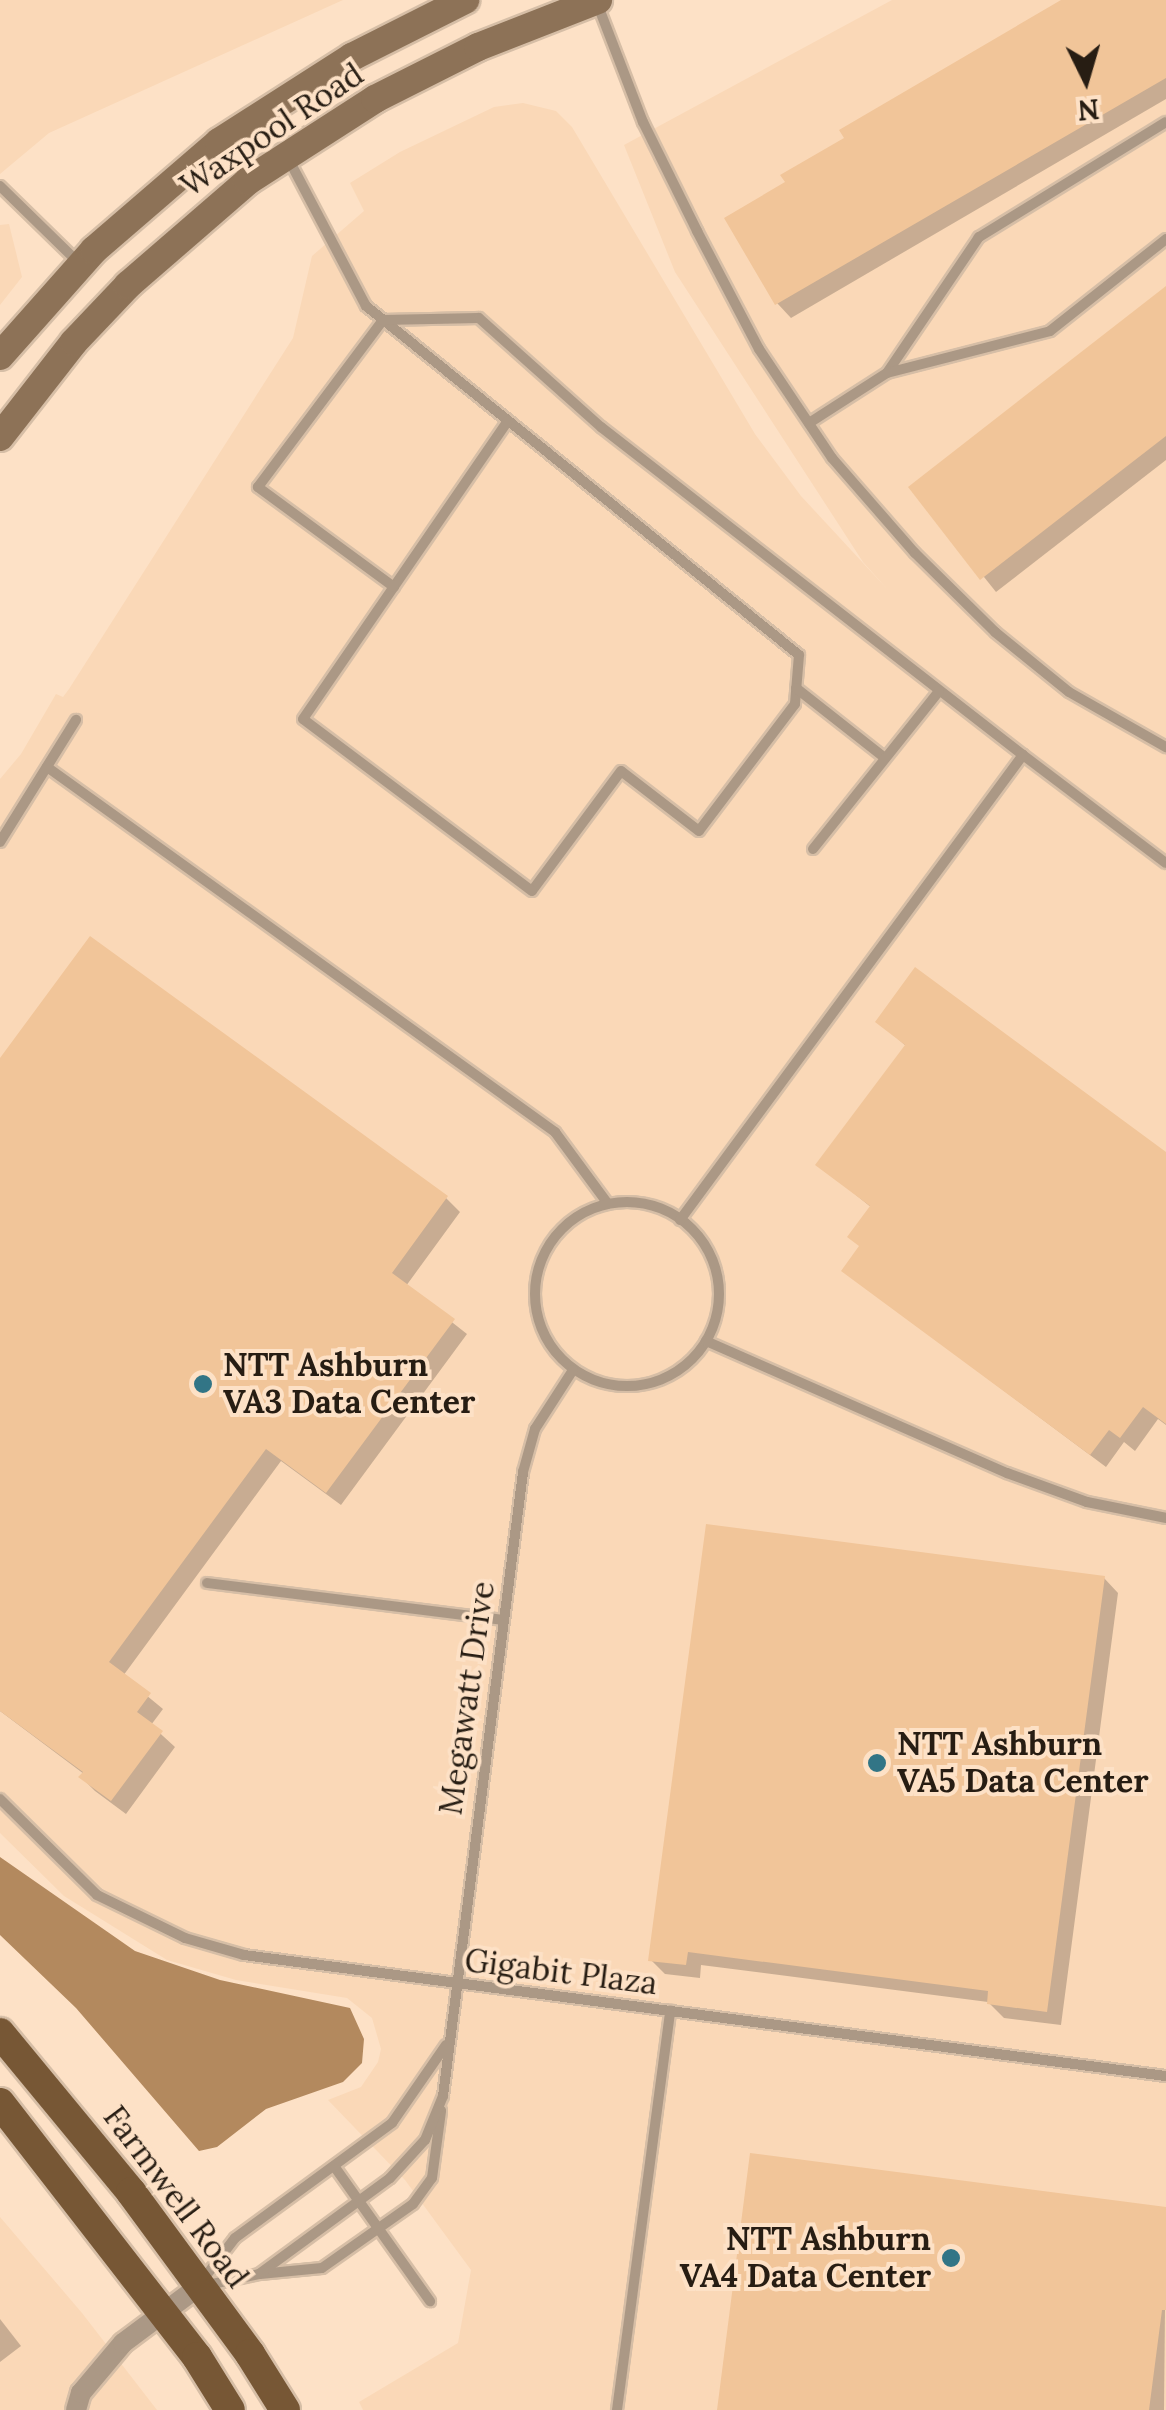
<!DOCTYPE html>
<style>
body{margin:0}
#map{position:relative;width:1166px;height:2410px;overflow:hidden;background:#fde1c6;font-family:Lora,serif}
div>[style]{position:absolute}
.built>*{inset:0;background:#fad8b7}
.water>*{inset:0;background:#b3895e}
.shadow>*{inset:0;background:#0003}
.building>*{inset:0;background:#f1c599}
.roads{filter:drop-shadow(2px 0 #d6bea6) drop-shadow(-2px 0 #d6bea6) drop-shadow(0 2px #d6bea6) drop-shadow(0 -2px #d6bea6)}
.lane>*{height:10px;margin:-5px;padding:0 5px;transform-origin:5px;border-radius:5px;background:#ab9885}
.lane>.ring{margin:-5px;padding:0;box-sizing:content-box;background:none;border:10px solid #ab9885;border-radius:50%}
.street>*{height:20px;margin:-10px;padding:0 10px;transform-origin:10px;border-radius:10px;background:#ab9885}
.secondary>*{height:28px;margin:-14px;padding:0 14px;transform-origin:14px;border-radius:14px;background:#8d7257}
.primary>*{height:30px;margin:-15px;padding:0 15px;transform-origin:15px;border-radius:15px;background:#775735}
.dots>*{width:28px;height:28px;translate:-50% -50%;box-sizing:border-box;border:5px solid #fde1c6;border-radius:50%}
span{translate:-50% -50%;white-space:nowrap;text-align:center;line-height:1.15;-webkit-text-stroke:8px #fde1c6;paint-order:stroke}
.street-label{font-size:32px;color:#271d13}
.poi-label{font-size:32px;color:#271d13;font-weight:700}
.left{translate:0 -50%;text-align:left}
.right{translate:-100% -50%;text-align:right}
.north{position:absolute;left:1036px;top:30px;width:100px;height:100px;-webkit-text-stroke:8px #fde1c6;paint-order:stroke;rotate:175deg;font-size:28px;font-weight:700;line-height:40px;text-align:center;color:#271d13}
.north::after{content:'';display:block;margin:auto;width:35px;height:45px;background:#271d13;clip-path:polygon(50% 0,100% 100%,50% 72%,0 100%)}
</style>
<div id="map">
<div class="built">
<i style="clip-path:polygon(0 0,343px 0,49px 133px,0 174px)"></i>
<i style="clip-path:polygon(892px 0,1166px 0,1166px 2410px,363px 2410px,359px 2402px,458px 2343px,471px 2270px,405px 2180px,328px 2100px,361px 2087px,378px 2062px,381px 2049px,372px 2018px,347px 1998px,236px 1980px,167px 1960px,64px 1896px,0 1833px,0 779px,21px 754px,56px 694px,63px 697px,69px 689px,293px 338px,312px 256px,364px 211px,350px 183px,400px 152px,494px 107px,523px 103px,556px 111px,572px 127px,755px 434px,801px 496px,889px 591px,863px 562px,675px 272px,624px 145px)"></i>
<i style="clip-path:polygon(9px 224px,22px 277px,0 305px,0 225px)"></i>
<i style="clip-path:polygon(0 2217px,82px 2313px,157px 2410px,0 2410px)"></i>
</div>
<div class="water">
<i style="clip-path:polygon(0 1857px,135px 1951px,220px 1980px,350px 2008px,364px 2039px,362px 2063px,343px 2082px,266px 2109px,217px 2147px,199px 2151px,76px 2008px,0 1935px)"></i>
</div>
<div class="shadow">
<i style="clip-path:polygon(1066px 0,1166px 0,1166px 99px,791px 318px,777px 303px,788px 183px)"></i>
<i style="clip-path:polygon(1166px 289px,1166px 460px,996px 592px,912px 487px)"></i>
<i style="clip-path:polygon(878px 1021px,1166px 1155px,1166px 1425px,1158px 1419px,1135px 1451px,1124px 1442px,1106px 1467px,844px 1271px,861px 1248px,872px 1208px,819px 1165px,907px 1047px)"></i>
<i style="clip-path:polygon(0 1062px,446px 1198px,460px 1212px,406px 1286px,467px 1334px,341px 1505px,281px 1461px,123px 1676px,163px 1709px,151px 1725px,175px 1747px,126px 1814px,95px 1791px,81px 1777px,84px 1774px,0 1711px)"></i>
<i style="clip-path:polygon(1104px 1578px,1118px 1593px,1061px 2025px,1004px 2018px,988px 2002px,701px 1965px,700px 1978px,665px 1974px,651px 1960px)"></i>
<i style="clip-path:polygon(1166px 2209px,1164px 2410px,719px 2410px)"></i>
<i style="clip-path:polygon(0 2319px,21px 2346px,0 2362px)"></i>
</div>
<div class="building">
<i style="clip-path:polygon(1061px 0,1166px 0,1166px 78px,775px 305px,724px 218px,785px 182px,780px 175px,844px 138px,839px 130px)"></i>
<i style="clip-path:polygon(1166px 286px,1166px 436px,980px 580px,908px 487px)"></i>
<i style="clip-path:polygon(90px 936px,448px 1196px,392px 1273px,455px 1319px,326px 1493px,266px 1449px,109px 1662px,151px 1693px,137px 1712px,163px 1731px,111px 1801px,78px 1777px,83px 1772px,0 1711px,0 1058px)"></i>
<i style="clip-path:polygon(915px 967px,1166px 1152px,1166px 1424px,1143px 1407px,1120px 1438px,1109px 1430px,1090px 1455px,841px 1271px,859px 1246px,847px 1237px,870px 1206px,815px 1165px,905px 1045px,875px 1022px)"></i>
<i style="clip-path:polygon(706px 1524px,1105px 1576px,1047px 2012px,987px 2004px,988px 1991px,688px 1952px,686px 1965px,648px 1961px)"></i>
<i style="clip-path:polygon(750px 2153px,1166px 2207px,1166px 2310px,1162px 2310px,1149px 2410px,717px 2410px)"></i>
</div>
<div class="roads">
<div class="lane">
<i style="left:597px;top:3px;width:128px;rotate:68.9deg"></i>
<i style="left:643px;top:122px;width:122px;rotate:63.6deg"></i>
<i style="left:697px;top:231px;width:133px;rotate:62.3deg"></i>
<i style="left:759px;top:349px;width:131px;rotate:56.2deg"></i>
<i style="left:832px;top:458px;width:126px;rotate:48.9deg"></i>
<i style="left:915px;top:553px;width:112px;rotate:44.6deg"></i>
<i style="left:995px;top:632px;width:95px;rotate:39deg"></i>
<i style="left:1069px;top:692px;width:112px;rotate:29.6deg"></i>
<i style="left:1166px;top:122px;width:220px;rotate:148.4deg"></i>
<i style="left:979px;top:237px;width:164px;rotate:124.1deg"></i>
<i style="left:887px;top:373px;width:168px;rotate:-14.4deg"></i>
<i style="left:1050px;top:331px;width:148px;rotate:-38.4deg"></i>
<i style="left:289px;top:160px;width:165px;rotate:62.2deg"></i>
<i style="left:366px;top:306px;width:556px;rotate:38.87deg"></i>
<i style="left:799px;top:655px;width:49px;rotate:94.7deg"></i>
<i style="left:795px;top:704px;width:159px;rotate:127.1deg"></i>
<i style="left:699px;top:831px;width:98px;rotate:-142.4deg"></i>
<i style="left:621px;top:771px;width:149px;rotate:126.6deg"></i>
<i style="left:532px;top:891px;width:286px;rotate:-143.1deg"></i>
<i style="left:303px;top:719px;width:362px;rotate:-55.5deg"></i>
<i style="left:0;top:186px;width:112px;rotate:44.3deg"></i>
<i style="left:809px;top:423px;width:93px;rotate:-32.7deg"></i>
<i style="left:394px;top:587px;width:169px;rotate:-143.7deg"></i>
<i style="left:258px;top:487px;width:209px;rotate:-53.2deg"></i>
<i style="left:383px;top:320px;width:96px;rotate:-1.2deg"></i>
<i style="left:479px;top:318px;width:164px;rotate:41.8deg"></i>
<i style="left:601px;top:427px;width:534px;rotate:37.86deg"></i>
<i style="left:796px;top:688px;width:113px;rotate:38.2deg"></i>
<i style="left:47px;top:767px;width:626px;rotate:35.7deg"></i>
<i style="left:555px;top:1132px;width:89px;rotate:53.6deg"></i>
<i style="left:0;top:842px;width:144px;rotate:-58.1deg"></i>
<i style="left:813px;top:849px;width:202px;rotate:-51.4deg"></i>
<i class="ring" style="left:535px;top:1202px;width:174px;height:174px"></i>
<i style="left:680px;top:1220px;width:578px;rotate:-53.59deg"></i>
<i style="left:1023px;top:755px;width:179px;rotate:37.1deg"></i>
<i style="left:706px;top:1341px;width:329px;rotate:23.7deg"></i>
<i style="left:1007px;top:1473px;width:85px;rotate:19.9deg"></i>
<i style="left:1087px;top:1502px;width:81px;rotate:11.4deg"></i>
<i style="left:207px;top:1583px;width:298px;rotate:7.1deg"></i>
<i style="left:0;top:1799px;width:136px;rotate:44.7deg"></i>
<i style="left:97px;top:1895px;width:98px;rotate:26deg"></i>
<i style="left:185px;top:1938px;width:61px;rotate:16.1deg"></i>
<i style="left:244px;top:1955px;width:930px;rotate:7.48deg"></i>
<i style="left:334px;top:2166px;width:166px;rotate:54.6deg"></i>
<i style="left:260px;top:2274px;width:62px;rotate:-5.5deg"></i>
<i style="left:322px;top:2268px;width:111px;rotate:-35.1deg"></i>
<i style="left:413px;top:2204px;width:32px;rotate:-54deg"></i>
<i style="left:432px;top:2178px;width:68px;rotate:-82.3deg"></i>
<i style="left:202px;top:2281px;width:54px;rotate:-52.5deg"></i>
<i style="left:235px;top:2238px;width:195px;rotate:-36.2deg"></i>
<i style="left:392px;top:2123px;width:95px;rotate:-55.3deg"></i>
<i style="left:203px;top:2286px;width:57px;rotate:-12.1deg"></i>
<i style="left:259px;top:2274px;width:162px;rotate:-36.2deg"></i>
<i style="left:390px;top:2178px;width:52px;rotate:-47.4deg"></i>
<i style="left:425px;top:2140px;width:48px;rotate:-67.8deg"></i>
<i style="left:443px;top:2096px;width:629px;rotate:-82.69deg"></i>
<i style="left:523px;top:1472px;width:45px;rotate:-74.4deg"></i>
<i style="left:535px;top:1429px;width:70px;rotate:-57.2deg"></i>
<i style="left:617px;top:2410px;width:403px;rotate:-82.4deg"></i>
</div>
<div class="street">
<i style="left:76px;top:2410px;width:18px;rotate:-74deg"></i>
<i style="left:81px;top:2393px;width:65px;rotate:-50deg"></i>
<i style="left:123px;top:2343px;width:94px;rotate:-36.7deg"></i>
</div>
<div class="secondary">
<i style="left:0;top:356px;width:142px;rotate:-48.4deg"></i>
<i style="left:94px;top:250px;width:165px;rotate:-40.8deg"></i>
<i style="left:219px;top:142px;width:158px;rotate:-32.6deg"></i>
<i style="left:352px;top:57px;width:127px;rotate:-26.8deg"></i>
<i style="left:0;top:437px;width:120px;rotate:-52.1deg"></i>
<i style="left:74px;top:342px;width:79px;rotate:-46.5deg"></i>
<i style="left:128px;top:285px;width:159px;rotate:-40.9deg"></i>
<i style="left:248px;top:181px;width:151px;rotate:-32.8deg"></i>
<i style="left:375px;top:99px;width:115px;rotate:-26.8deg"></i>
<i style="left:478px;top:47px;width:129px;rotate:-21.4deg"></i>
</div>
<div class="primary">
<i style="left:0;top:2033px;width:206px;rotate:50.5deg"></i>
<i style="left:131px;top:2192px;width:201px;rotate:53.7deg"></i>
<i style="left:250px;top:2354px;width:66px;rotate:58deg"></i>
<i style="left:0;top:2103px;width:321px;rotate:52.2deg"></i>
<i style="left:197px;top:2357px;width:62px;rotate:58.1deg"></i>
</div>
</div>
<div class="dots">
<i style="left:203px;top:1384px;background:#327586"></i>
<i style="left:877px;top:1763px;background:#327586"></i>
<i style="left:951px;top:2258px;background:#327586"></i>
</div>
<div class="street-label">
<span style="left:272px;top:130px;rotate:-34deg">Waxpool Road</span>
<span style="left:467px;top:1698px;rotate:-82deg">Megawatt Drive</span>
<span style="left:561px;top:1972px;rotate:7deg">Gigabit Plaza</span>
<span style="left:176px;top:2197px;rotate:53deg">Farmwell Road</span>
</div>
<div class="poi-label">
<span class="left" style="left:223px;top:1384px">NTT Ashburn<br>VA3 Data Center</span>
<span class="left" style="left:897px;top:1763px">NTT Ashburn<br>VA5 Data Center</span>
<span class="right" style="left:931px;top:2258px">NTT Ashburn<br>VA4 Data Center</span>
</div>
<div class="north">N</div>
</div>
